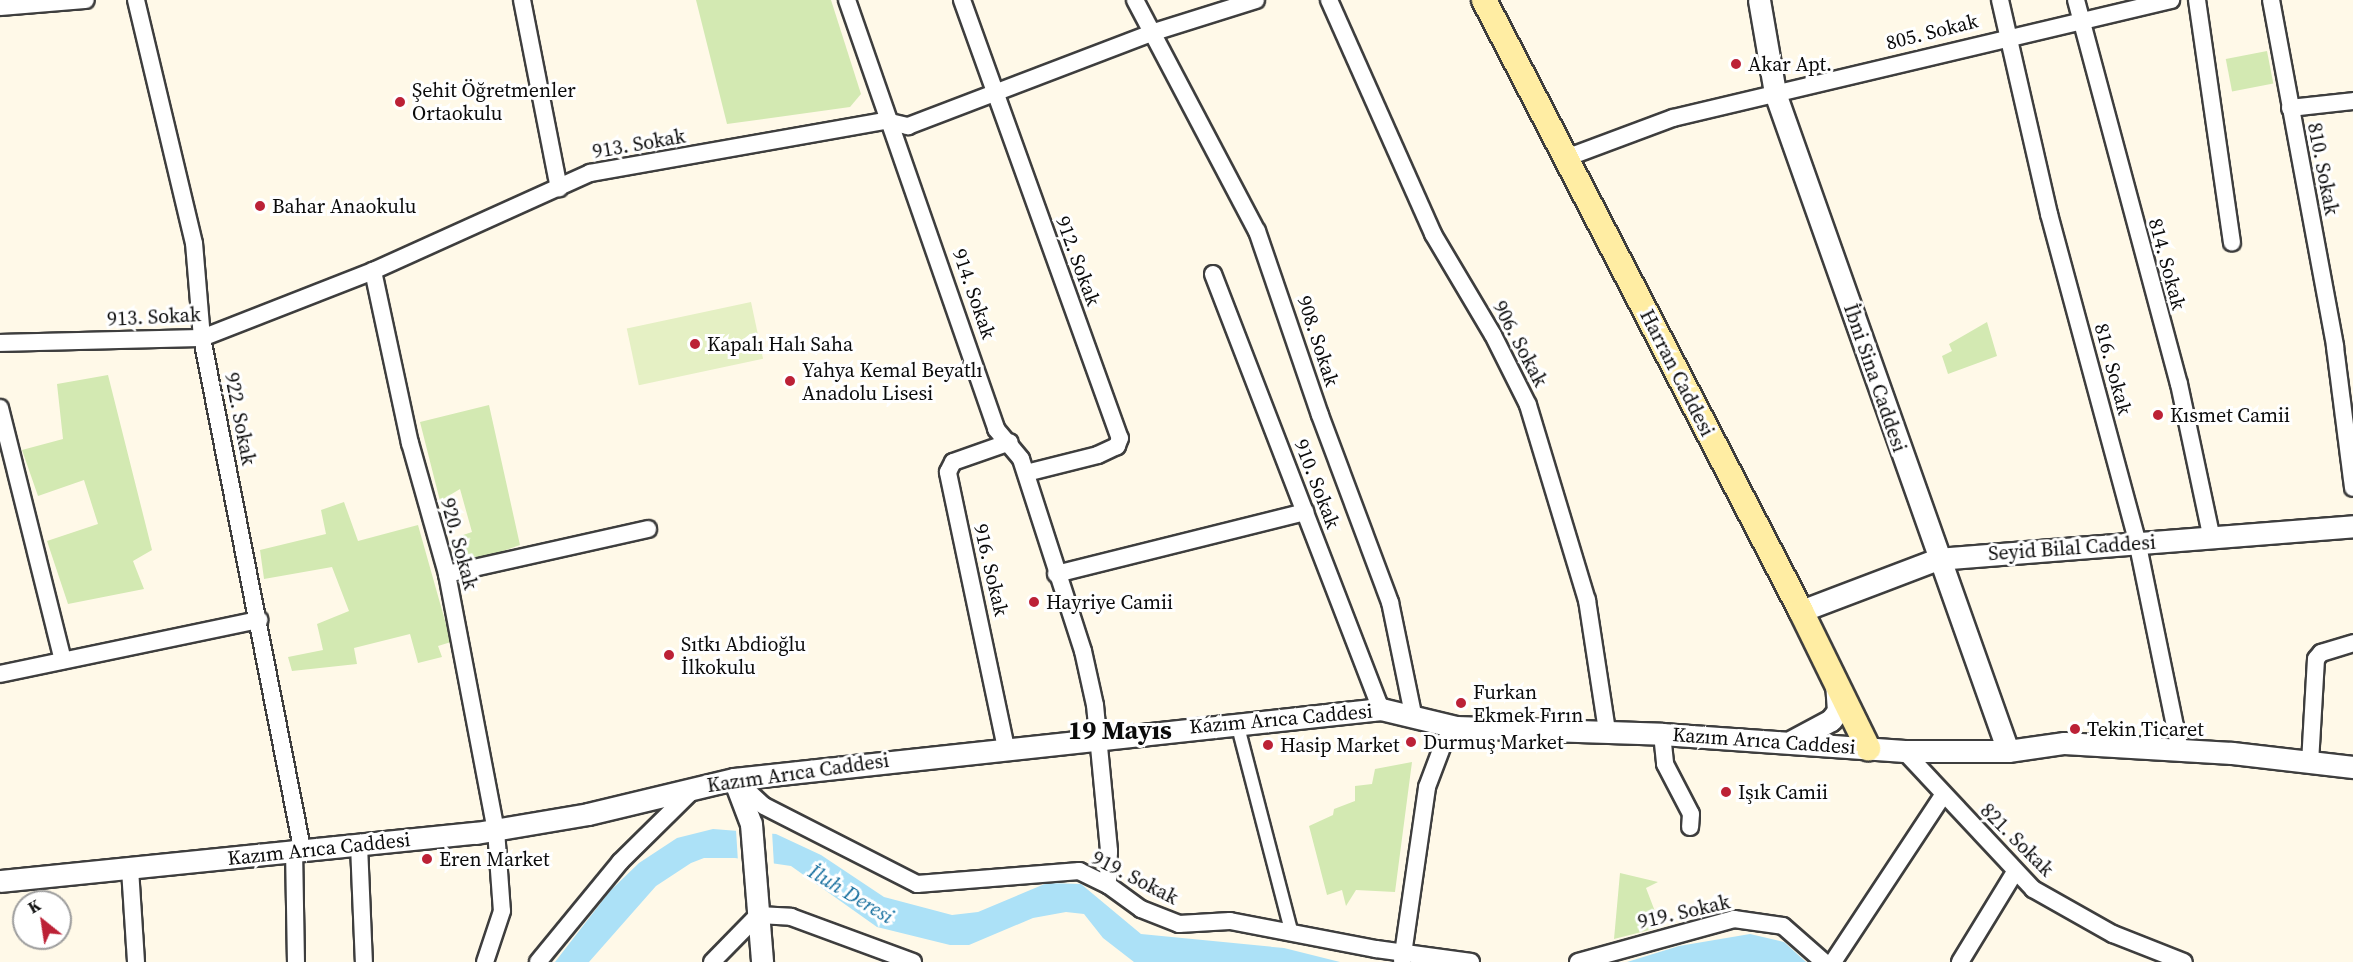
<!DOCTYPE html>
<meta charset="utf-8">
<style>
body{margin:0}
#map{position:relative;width:2353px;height:962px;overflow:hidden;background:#fff9e8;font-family:"Source Serif 4",serif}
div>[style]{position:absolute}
.green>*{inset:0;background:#d3e9b2;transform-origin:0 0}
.pitch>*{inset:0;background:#e5f0c4;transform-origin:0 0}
.water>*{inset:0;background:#ace1f7}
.pier>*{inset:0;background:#fff9e8}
.roads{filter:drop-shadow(2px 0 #3e3e3e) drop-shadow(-2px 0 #3e3e3e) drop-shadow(0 2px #3e3e3e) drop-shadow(0 -2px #3e3e3e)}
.pedestrian>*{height:12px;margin:-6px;padding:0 6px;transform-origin:6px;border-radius:6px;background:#fff}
.minor>*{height:16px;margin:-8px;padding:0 8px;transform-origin:8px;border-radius:8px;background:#fff}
.tertiary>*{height:21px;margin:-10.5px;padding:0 10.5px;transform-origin:10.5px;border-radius:10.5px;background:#fff}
.secondary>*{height:24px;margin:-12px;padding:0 12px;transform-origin:12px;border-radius:12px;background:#ffeda3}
.dots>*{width:16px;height:16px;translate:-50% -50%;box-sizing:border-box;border:3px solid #fff;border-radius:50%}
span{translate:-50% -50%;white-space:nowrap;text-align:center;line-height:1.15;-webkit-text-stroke:6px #fff;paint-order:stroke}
.street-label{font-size:20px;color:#0b0b0b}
.poi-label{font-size:20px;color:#0b0b0b}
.left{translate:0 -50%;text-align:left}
.water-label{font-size:21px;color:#136d9d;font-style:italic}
.district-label{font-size:26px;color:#0b0b0b;font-weight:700}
.north{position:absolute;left:12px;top:890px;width:60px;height:60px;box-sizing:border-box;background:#fff;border:2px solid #9d9d9d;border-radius:50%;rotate:330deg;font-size:16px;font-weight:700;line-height:24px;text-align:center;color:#0b0b0b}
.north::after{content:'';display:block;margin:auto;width:21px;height:27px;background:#bc2136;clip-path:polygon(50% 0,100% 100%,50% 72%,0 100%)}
</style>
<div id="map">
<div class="green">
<i style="clip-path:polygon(696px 0,831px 0,861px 94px,850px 107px,727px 124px)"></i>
<i style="left:2267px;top:51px;width:33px;height:42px;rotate:79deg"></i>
<i style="clip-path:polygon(1987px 322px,1997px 356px,1948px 374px,1942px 356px,1952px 351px,1949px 344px)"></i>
<i style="clip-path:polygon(108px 375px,152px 550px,133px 561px,144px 589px,68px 604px,47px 541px,98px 524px,84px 480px,38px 496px,22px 450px,63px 439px,57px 384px)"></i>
<i style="clip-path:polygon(489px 405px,520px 545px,458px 567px,451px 539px,472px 532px,460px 489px,440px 501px,420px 422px)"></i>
<i style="clip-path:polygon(344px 502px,358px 541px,418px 525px,451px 642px,438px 646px,442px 657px,418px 663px,410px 634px,354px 648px,357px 664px,292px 671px,288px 657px,323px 650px,317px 624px,349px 611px,332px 567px,264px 579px,260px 550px,326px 534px,321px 510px)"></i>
<i style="clip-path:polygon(1412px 762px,1395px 892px,1356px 890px,1346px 906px,1342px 890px,1327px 895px,1309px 826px,1333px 815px,1334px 809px,1355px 801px,1355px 786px,1372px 784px,1375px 769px)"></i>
<i style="clip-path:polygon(1620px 873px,1658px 882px,1646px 888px,1661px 927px,1614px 939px)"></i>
</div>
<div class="pitch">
<i style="left:751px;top:302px;width:58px;height:127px;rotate:78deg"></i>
</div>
<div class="water">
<i style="clip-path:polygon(713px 829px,776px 834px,821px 855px,884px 897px,952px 915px,978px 912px,1047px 883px,1081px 884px,1141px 934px,1284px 948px,1340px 962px,1134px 962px,1103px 938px,1084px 914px,1066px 912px,1033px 918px,969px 945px,950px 945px,877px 927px,791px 866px,735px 858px,704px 858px,691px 863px,656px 886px,589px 962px,555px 962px,610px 891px,639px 863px,677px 838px)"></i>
<i style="clip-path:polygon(1750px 934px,1784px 942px,1806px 962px,1627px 962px,1679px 946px)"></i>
</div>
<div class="pier">
<i style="clip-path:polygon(736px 830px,772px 831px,774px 866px,738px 862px)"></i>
</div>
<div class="roads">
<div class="pedestrian">
<i style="left:1237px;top:723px;width:218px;rotate:75.4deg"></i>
</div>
<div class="minor">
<i style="left:136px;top:0;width:250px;rotate:76.6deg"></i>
<i style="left:194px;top:243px;width:95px;rotate:85.2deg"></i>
<i style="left:202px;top:338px;width:520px;rotate:78.91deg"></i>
<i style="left:522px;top:0;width:192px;rotate:78.9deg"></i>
<i style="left:847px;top:0;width:454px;rotate:70.8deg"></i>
<i style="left:996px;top:429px;width:39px;rotate:50deg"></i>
<i style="left:1021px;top:459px;width:202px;rotate:72.1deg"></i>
<i style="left:1083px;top:651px;width:55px;rotate:77.5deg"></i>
<i style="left:1095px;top:705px;width:147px;rotate:84.5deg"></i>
<i style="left:1109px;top:851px;width:34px;rotate:92deg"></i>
<i style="left:962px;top:0;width:466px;rotate:70.2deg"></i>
<i style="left:1120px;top:438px;width:9px;rotate:111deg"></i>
<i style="left:1117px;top:446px;width:21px;rotate:155deg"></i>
<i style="left:1098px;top:455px;width:74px;rotate:166deg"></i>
<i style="left:1135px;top:0;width:261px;rotate:62.2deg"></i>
<i style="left:1257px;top:231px;width:194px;rotate:71.1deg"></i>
<i style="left:1320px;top:415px;width:200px;rotate:69.5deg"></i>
<i style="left:1390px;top:602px;width:114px;rotate:78.4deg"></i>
<i style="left:1329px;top:0;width:256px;rotate:66deg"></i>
<i style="left:1433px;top:234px;width:117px;rotate:59.3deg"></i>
<i style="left:1493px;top:335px;width:78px;rotate:63.4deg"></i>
<i style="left:1528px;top:405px;width:204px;rotate:73.2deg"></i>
<i style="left:1587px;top:600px;width:133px;rotate:81.3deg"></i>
<i style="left:2000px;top:0;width:220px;rotate:77.1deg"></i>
<i style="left:2049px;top:214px;width:339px;rotate:74.9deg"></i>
<i style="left:2137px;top:541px;width:214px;rotate:78.4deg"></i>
<i style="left:2076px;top:0;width:398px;rotate:75deg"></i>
<i style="left:2179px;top:384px;width:158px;rotate:78deg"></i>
<i style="left:2197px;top:0;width:245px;rotate:81.8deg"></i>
<i style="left:2271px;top:0;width:353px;rotate:79.5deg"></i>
<i style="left:2335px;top:347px;width:142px;rotate:82.7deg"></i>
<i style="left:0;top:7px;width:86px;rotate:-4.7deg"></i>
<i style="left:2290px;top:108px;width:63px;rotate:-6.3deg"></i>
<i style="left:1566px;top:158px;width:114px;rotate:-20.5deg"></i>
<i style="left:1673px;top:118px;width:512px;rotate:-13.33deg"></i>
<i style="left:373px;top:271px;width:176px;rotate:77.9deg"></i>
<i style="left:410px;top:443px;width:136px;rotate:74.2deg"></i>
<i style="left:447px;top:574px;width:261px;rotate:79.2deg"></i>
<i style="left:496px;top:830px;width:81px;rotate:85.8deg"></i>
<i style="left:502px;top:911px;width:54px;rotate:108.4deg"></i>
<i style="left:1213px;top:274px;width:466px;rotate:68.9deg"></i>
<i style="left:0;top:343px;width:202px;rotate:-1.4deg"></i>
<i style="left:202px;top:338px;width:184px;rotate:-21.4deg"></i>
<i style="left:373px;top:271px;width:238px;rotate:-24.3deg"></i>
<i style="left:590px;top:173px;width:301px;rotate:-10deg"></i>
<i style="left:886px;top:121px;width:23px;rotate:13deg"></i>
<i style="left:908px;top:126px;width:260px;rotate:-20.9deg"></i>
<i style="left:1151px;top:33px;width:110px;rotate:-17.4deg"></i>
<i style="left:0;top:408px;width:260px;rotate:76deg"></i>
<i style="left:447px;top:574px;width:206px;rotate:-12.6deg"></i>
<i style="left:1056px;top:574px;width:257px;rotate:-14deg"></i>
<i style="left:0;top:674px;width:265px;rotate:-11.8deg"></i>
<i style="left:1662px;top:734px;width:30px;rotate:84deg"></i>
<i style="left:1665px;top:764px;width:56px;rotate:62.5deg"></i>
<i style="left:1691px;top:814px;width:13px;rotate:94deg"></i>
<i style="left:1006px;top:748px;width:282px;rotate:-101.9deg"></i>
<i style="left:948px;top:472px;width:11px;rotate:-63deg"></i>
<i style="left:953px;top:462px;width:60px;rotate:-19.3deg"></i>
<i style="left:1904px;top:751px;width:189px;rotate:46.9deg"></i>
<i style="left:2033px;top:889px;width:92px;rotate:29.4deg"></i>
<i style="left:2113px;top:934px;width:76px;rotate:21.5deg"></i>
<i style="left:2310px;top:763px;width:104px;rotate:-86.7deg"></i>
<i style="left:2316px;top:659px;width:8px;rotate:-50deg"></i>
<i style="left:2321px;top:653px;width:34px;rotate:-17deg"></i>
<i style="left:736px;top:780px;width:38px;rotate:43deg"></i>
<i style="left:764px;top:806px;width:172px;rotate:27deg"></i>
<i style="left:917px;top:884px;width:163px;rotate:-4.6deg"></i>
<i style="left:1079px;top:871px;width:32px;rotate:26deg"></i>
<i style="left:1108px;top:885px;width:41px;rotate:36deg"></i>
<i style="left:1141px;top:909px;width:41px;rotate:21.5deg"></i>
<i style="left:1179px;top:924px;width:51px;rotate:-3.4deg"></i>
<i style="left:1230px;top:921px;width:149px;rotate:10.9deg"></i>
<i style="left:1376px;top:949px;width:96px;rotate:7.8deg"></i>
<i style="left:359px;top:845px;width:117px;rotate:87.6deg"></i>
<i style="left:294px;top:849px;width:113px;rotate:89deg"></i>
<i style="left:130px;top:869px;width:93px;rotate:86.3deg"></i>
<i style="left:1402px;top:961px;width:176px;rotate:-81.8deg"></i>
<i style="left:1427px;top:787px;width:48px;rotate:-69.3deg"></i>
<i style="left:1444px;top:742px;width:19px;rotate:-51deg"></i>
<i style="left:538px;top:962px;width:129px;rotate:-50.6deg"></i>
<i style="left:620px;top:862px;width:105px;rotate:-44.6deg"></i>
<i style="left:712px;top:962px;width:66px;rotate:-45.6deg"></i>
<i style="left:758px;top:915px;width:33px;rotate:3deg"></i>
<i style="left:791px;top:917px;width:130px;rotate:20.2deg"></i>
<i style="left:1578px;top:962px;width:162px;rotate:-15.4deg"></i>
<i style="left:1734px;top:919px;width:49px;rotate:8.1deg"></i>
<i style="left:1783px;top:926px;width:55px;rotate:41.3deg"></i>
<i style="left:1833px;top:962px;width:200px;rotate:-56.6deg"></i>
<i style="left:1960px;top:962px;width:105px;rotate:-58.6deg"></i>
</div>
<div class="tertiary">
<i style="left:1759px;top:0;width:94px;rotate:80.2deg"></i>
<i style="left:1775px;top:93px;width:698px;rotate:70.5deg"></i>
<i style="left:1801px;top:611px;width:147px;rotate:-20.8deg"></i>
<i style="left:1938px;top:559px;width:416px;rotate:-4.5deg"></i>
<i style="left:1792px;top:741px;width:44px;rotate:-28.3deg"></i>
<i style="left:1831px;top:720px;width:11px;rotate:-52deg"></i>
<i style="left:1838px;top:711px;width:27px;rotate:-94deg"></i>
<i style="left:734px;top:779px;width:48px;rotate:69.3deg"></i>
<i style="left:751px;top:824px;width:138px;rotate:85.4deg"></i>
<i style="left:0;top:881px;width:478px;rotate:-5.8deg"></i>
<i style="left:476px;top:833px;width:114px;rotate:-9.6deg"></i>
<i style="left:588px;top:814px;width:150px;rotate:-13.5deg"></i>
<i style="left:734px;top:779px;width:651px;rotate:-6.17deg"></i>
<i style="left:1381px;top:709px;width:77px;rotate:13.5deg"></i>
<i style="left:1456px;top:727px;width:206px;rotate:1.9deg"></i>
<i style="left:1662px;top:734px;width:243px;rotate:4deg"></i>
<i style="left:1904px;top:751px;width:104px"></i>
<i style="left:2008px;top:751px;width:57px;rotate:-8.1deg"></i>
<i style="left:2064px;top:743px;width:168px;rotate:3.4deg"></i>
<i style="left:2232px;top:753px;width:122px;rotate:6.6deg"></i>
</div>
<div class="secondary">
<i style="left:1484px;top:0;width:688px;rotate:62.58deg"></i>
<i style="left:1801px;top:611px;width:153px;rotate:63.9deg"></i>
</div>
</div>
<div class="dots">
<i style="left:1736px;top:64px;background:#bc2136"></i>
<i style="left:400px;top:102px;background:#bc2136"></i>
<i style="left:260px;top:206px;background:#bc2136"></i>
<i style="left:695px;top:344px;background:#bc2136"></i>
<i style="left:790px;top:381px;background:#bc2136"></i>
<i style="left:2158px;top:415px;background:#bc2136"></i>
<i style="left:1034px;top:602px;background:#bc2136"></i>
<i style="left:669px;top:655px;background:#bc2136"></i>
<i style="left:1461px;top:703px;background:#bc2136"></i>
<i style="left:2075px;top:729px;background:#bc2136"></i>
<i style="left:1411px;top:742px;background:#bc2136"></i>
<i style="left:1268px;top:745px;background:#bc2136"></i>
<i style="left:1726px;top:792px;background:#bc2136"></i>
<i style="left:427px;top:859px;background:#bc2136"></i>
</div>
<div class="street-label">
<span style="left:1932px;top:32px;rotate:-14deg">805. Sokak</span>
<span style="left:639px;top:144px;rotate:-10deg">913. Sokak</span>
<span style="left:2323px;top:169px;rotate:79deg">810. Sokak</span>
<span style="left:1078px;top:261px;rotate:70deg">912. Sokak</span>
<span style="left:2167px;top:264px;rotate:75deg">814. Sokak</span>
<span style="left:974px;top:294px;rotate:71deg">914. Sokak</span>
<span style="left:154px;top:317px;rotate:-3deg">913. Sokak</span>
<span style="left:1318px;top:341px;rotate:72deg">908. Sokak</span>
<span style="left:1520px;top:344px;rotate:62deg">906. Sokak</span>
<span style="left:2113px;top:369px;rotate:75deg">816. Sokak</span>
<span style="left:1677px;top:373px;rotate:63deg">Harran Caddesi</span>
<span style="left:1875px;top:378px;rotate:71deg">İbni Sina Caddesi</span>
<span style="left:240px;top:419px;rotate:79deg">922. Sokak</span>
<span style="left:1317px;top:484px;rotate:69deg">910. Sokak</span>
<span style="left:459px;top:544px;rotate:75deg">920. Sokak</span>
<span style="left:2072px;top:548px;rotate:-4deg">Seyid Bilal Caddesi</span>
<span style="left:991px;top:570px;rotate:77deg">916. Sokak</span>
<span style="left:1281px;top:719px;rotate:-5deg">Kazım Arıca Caddesi</span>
<span style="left:1764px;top:741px;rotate:4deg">Kazım Arıca Caddesi</span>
<span style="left:798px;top:773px;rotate:-8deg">Kazım Arıca Caddesi</span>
<span style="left:2017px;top:840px;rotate:45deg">821. Sokak</span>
<span style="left:319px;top:849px;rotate:-6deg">Kazım Arıca Caddesi</span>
<span style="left:1135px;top:878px;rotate:27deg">919. Sokak</span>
<span style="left:1684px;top:912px;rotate:-13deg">919. Sokak</span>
</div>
<div class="poi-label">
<span class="left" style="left:1748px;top:64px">Akar Apt.</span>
<span class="left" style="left:412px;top:102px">Şehit Öğretmenler<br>Ortaokulu</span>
<span class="left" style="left:272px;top:206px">Bahar Anaokulu</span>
<span class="left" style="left:707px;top:344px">Kapalı Halı Saha</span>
<span class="left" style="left:802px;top:382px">Yahya Kemal Beyatlı<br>Anadolu Lisesi</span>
<span class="left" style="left:2170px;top:415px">Kısmet Camii</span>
<span class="left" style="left:1046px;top:602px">Hayriye Camii</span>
<span class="left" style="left:681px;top:656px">Sıtkı Abdioğlu<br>İlkokulu</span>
<span class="left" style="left:1473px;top:704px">Furkan<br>Ekmek Fırın</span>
<span class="left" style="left:2087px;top:729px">Tekin Ticaret</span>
<span class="left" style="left:1423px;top:742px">Durmuş Market</span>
<span class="left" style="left:1280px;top:745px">Hasip Market</span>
<span class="left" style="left:1738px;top:792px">Işık Camii</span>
<span class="left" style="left:439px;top:859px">Eren Market</span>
</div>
<div class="water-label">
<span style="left:851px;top:894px;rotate:31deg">İluh Deresi</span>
</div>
<div class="district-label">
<span style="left:1120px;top:731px">19 Mayıs</span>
</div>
<div class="north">K</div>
</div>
